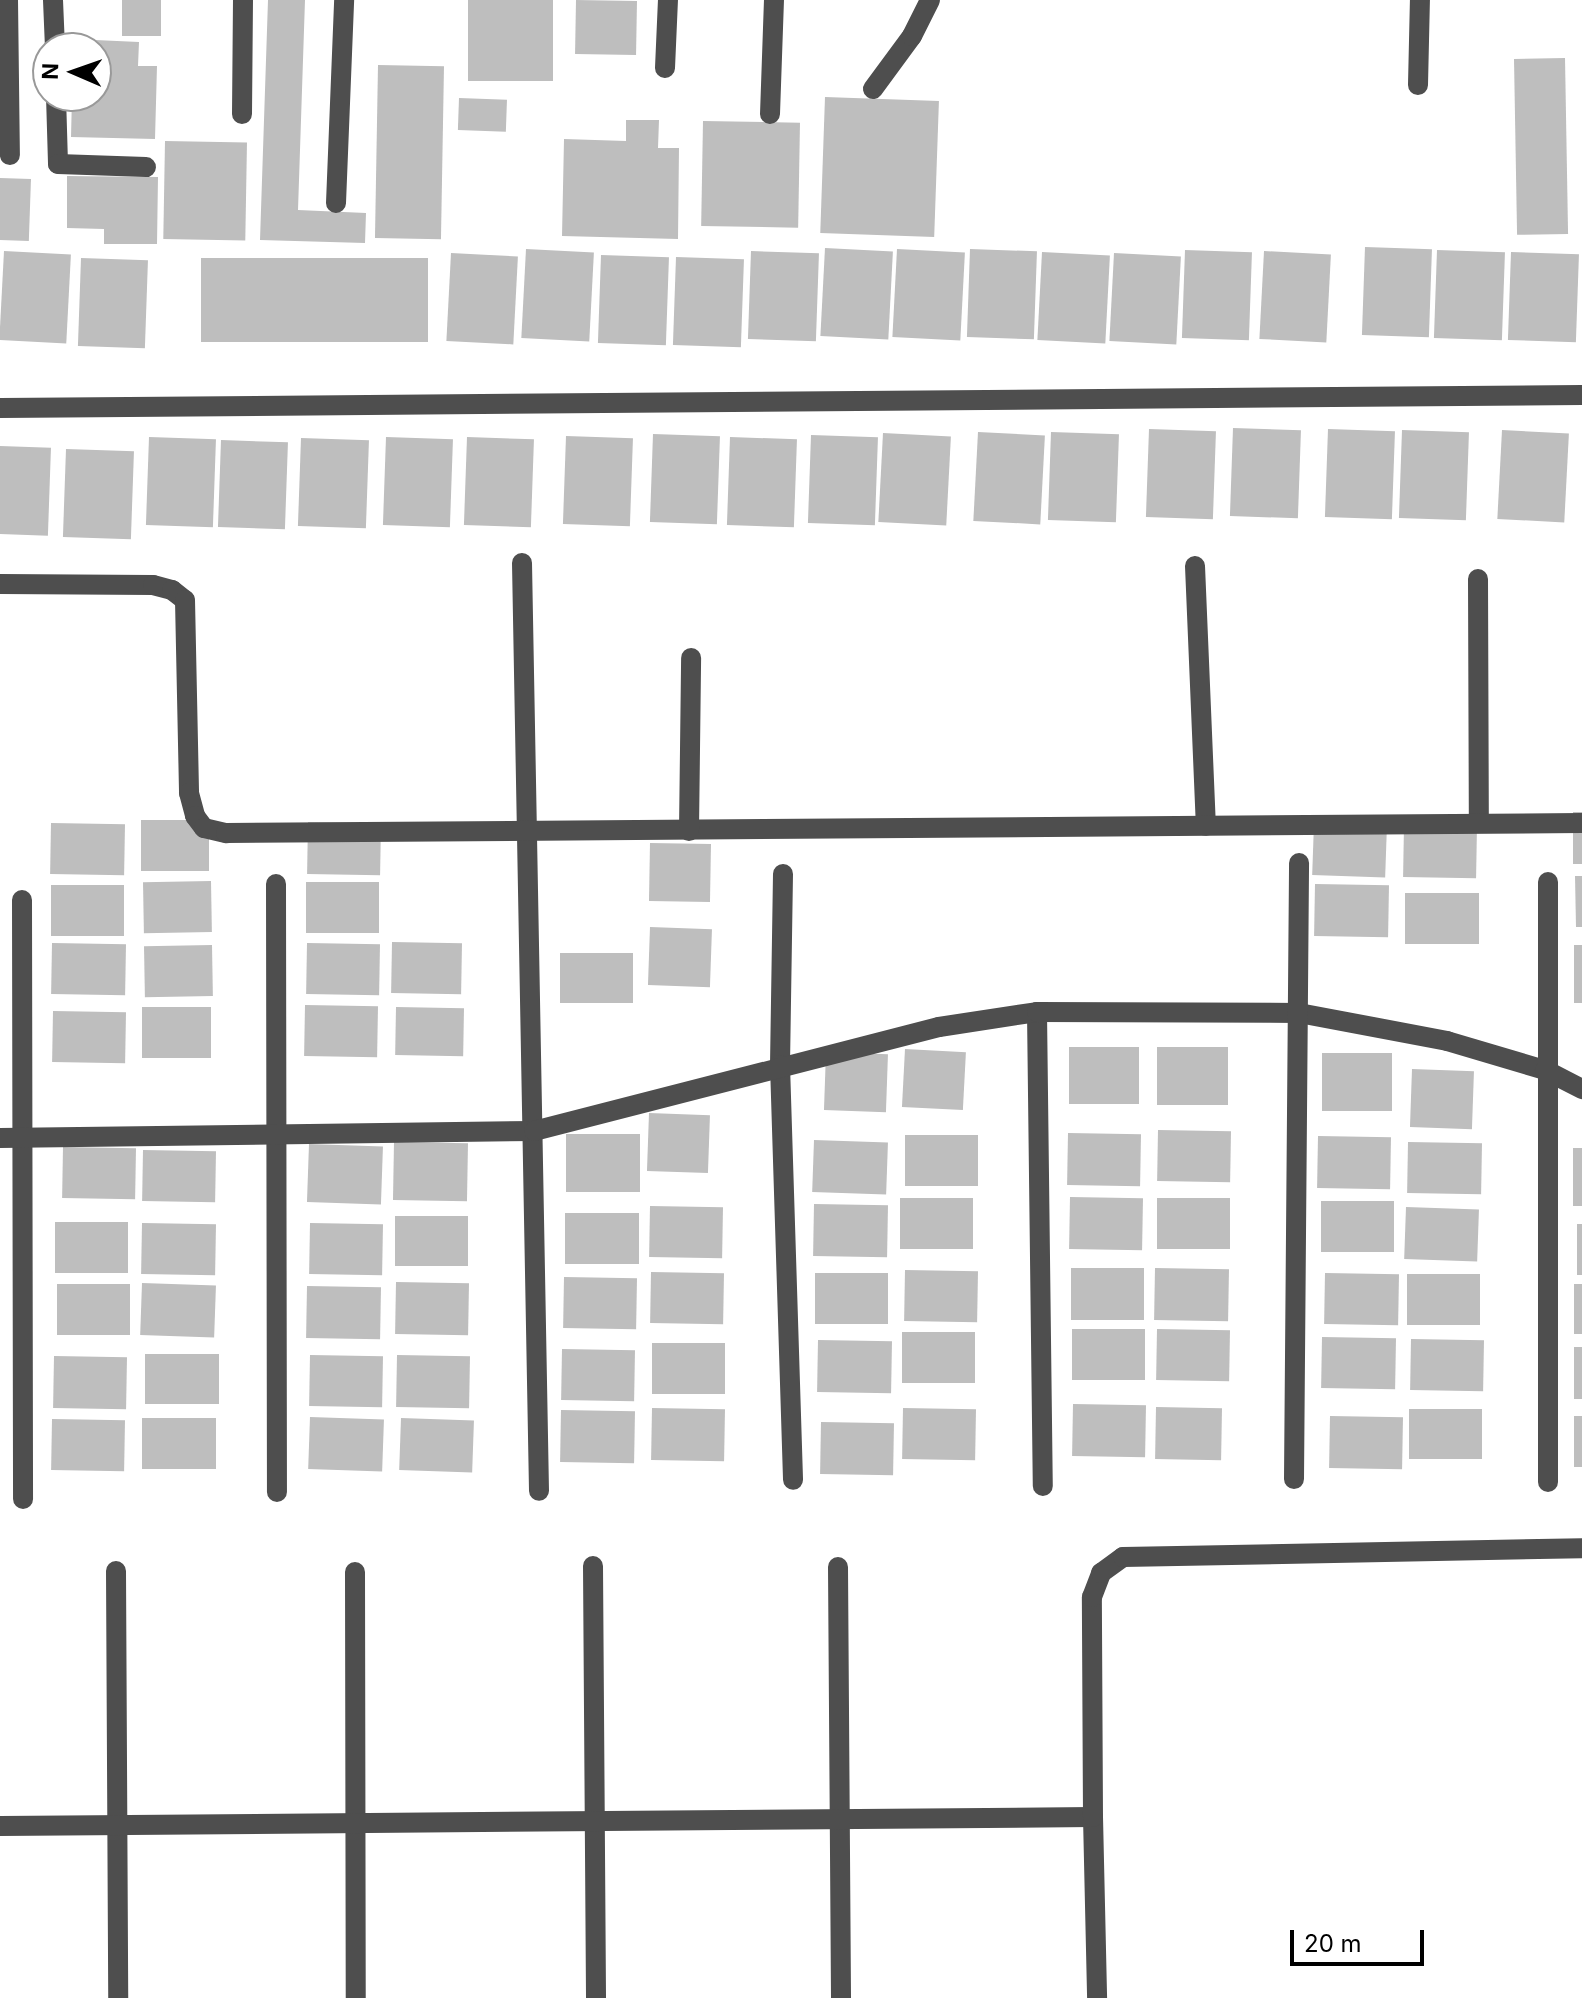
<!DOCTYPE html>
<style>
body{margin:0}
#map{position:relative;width:1582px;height:1998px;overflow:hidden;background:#fff;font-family:Inter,sans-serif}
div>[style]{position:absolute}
.building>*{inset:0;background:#bebebe;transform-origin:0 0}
.minor>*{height:20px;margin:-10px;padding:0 10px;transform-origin:10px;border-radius:10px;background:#4e4e4e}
span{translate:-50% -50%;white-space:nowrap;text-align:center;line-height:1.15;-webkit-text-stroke:6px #fff;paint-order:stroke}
.north{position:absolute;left:32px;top:32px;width:80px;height:80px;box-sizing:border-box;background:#fff;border:2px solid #999;border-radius:50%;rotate:272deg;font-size:22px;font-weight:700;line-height:32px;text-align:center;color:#000}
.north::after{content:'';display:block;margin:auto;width:28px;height:36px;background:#000;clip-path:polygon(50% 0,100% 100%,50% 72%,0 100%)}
.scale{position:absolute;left:1290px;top:1930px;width:134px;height:36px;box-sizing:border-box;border:4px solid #000;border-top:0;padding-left:10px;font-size:24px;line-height:28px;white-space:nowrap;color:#000;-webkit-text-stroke:6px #fff;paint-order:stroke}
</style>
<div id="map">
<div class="building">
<i style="left:122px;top:0;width:39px;height:36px"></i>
<i style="clip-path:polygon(268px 0,305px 0,298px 210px,366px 213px,365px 243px,260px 240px)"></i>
<i style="left:468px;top:0;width:85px;height:81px"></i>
<i style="left:576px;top:0;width:61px;height:54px;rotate:1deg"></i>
<i style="clip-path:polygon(95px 40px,139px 42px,138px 66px,157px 66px,155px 139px,71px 137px,72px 96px,96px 96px)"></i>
<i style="left:1565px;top:58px;width:176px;height:51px;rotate:89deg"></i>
<i style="left:378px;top:65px;width:66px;height:173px;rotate:1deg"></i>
<i style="left:825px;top:97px;width:114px;height:136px;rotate:2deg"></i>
<i style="left:459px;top:98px;width:48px;height:32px;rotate:2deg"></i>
<i style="clip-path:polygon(626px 120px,659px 120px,658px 148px,679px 148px,678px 239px,562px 236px,564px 139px,626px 141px)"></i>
<i style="left:703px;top:121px;width:97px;height:105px;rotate:1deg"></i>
<i style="left:165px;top:141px;width:82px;height:98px;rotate:1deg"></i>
<i style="clip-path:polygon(67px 176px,158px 177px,157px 244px,104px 244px,104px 229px,67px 228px)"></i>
<i style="left:0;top:178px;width:31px;height:62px;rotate:2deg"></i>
<i style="left:1365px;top:247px;width:67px;height:88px;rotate:2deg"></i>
<i style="left:825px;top:248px;width:68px;height:88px;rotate:3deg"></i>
<i style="left:526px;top:249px;width:68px;height:89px;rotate:3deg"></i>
<i style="left:897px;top:249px;width:68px;height:88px;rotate:3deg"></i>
<i style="left:970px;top:249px;width:67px;height:88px;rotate:2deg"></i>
<i style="left:1185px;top:250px;width:67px;height:88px;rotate:2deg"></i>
<i style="left:1437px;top:250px;width:68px;height:88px;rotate:2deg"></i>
<i style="left:4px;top:251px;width:67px;height:89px;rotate:3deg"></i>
<i style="left:751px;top:251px;width:68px;height:88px;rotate:2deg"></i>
<i style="left:1264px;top:251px;width:67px;height:88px;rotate:3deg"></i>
<i style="left:1042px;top:252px;width:68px;height:88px;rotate:3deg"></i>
<i style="left:1511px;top:252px;width:68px;height:88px;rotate:2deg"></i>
<i style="left:451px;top:253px;width:67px;height:88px;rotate:3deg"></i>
<i style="left:1114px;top:253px;width:67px;height:88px;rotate:3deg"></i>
<i style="left:601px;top:255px;width:68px;height:88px;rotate:2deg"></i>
<i style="left:676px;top:257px;width:68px;height:88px;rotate:2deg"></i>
<i style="left:81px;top:258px;width:67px;height:88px;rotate:2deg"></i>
<i style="left:428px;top:258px;width:84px;height:227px;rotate:90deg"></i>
<i style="left:1233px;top:428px;width:68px;height:88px;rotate:2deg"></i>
<i style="left:1149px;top:429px;width:67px;height:88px;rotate:2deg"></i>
<i style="left:1328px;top:429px;width:67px;height:88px;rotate:2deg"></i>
<i style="left:1402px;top:430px;width:67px;height:88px;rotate:2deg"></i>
<i style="left:1502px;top:430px;width:67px;height:89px;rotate:3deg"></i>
<i style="left:978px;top:432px;width:67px;height:89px;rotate:3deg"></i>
<i style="left:1051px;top:432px;width:68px;height:88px;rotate:2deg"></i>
<i style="left:883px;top:433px;width:68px;height:89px;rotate:3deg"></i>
<i style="left:653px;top:434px;width:67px;height:88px;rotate:2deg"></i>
<i style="left:811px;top:435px;width:67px;height:88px;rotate:2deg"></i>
<i style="left:566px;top:436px;width:67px;height:88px;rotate:2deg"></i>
<i style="left:149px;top:437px;width:67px;height:88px;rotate:2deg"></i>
<i style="left:386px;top:437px;width:67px;height:88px;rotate:2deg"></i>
<i style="left:467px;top:437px;width:67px;height:88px;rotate:2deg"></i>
<i style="left:730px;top:437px;width:67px;height:88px;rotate:2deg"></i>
<i style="left:301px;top:438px;width:68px;height:88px;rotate:2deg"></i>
<i style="left:221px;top:440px;width:67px;height:87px;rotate:2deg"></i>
<i style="left:0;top:446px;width:51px;height:88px;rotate:2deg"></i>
<i style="left:66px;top:449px;width:68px;height:88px;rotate:2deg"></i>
<i style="left:1573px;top:812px;width:9px;height:52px"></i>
<i style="left:209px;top:820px;width:51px;height:68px;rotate:90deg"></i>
<i style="left:308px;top:822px;width:73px;height:52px;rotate:1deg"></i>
<i style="left:51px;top:823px;width:74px;height:51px;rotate:1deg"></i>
<i style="left:1314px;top:823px;width:73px;height:52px;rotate:2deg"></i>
<i style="left:1404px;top:825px;width:73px;height:52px;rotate:1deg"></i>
<i style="left:650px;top:843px;width:61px;height:58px;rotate:1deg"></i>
<i style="clip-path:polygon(1575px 876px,1582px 876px,1582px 927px,1576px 927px)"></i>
<i style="left:211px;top:881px;width:51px;height:68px;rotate:89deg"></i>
<i style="left:306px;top:882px;width:73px;height:51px"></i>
<i style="left:1315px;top:884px;width:74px;height:52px;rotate:1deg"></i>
<i style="left:51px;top:885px;width:73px;height:51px"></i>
<i style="left:1405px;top:893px;width:74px;height:51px"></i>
<i style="left:650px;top:927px;width:62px;height:58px;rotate:2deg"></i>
<i style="left:392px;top:942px;width:70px;height:51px;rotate:1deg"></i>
<i style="left:52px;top:943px;width:74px;height:51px;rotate:1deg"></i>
<i style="left:307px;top:943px;width:73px;height:51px;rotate:1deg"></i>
<i style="left:212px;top:945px;width:51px;height:68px;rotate:89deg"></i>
<i style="left:1574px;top:945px;width:8px;height:58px"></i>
<i style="left:560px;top:953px;width:73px;height:50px"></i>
<i style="left:305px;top:1005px;width:73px;height:51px;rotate:1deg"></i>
<i style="left:211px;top:1007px;width:51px;height:69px;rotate:90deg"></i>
<i style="left:396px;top:1007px;width:68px;height:48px;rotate:1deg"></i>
<i style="left:53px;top:1011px;width:73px;height:51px;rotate:1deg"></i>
<i style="left:1069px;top:1047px;width:70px;height:57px"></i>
<i style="left:1157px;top:1047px;width:71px;height:58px"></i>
<i style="left:905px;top:1049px;width:61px;height:58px;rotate:3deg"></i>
<i style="left:826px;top:1052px;width:62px;height:58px;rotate:2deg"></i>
<i style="left:1322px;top:1053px;width:70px;height:58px"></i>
<i style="left:1412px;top:1069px;width:62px;height:58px;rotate:2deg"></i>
<i style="left:649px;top:1113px;width:61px;height:58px;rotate:2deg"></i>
<i style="left:1158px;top:1130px;width:73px;height:51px;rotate:1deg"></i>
<i style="left:1068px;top:1133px;width:73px;height:52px;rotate:1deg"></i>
<i style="left:566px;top:1134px;width:74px;height:58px"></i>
<i style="left:905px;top:1135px;width:73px;height:51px"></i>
<i style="left:1318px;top:1136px;width:73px;height:52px;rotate:1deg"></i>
<i style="left:814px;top:1140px;width:74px;height:52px;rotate:2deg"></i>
<i style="left:394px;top:1142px;width:74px;height:58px;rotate:1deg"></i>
<i style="left:1408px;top:1142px;width:74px;height:51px;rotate:1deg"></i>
<i style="left:309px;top:1144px;width:74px;height:58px;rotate:2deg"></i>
<i style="left:63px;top:1147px;width:73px;height:51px;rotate:1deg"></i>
<i style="left:1573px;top:1148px;width:9px;height:58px"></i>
<i style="left:143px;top:1150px;width:73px;height:51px;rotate:1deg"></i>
<i style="left:1070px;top:1197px;width:73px;height:52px;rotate:1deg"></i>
<i style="left:900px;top:1198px;width:73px;height:51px"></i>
<i style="left:1157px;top:1198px;width:73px;height:51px"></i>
<i style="left:1321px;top:1201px;width:73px;height:51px"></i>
<i style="left:814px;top:1204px;width:74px;height:52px;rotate:1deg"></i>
<i style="left:650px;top:1206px;width:73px;height:51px;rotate:1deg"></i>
<i style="left:1406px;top:1207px;width:73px;height:52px;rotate:2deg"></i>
<i style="left:565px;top:1213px;width:74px;height:51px"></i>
<i style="left:395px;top:1216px;width:73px;height:50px"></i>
<i style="left:55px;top:1222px;width:73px;height:51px"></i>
<i style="left:142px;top:1223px;width:74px;height:51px;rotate:1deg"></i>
<i style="left:310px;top:1223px;width:73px;height:51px;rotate:1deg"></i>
<i style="left:1577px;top:1224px;width:5px;height:51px"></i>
<i style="left:1071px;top:1268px;width:73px;height:52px"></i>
<i style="left:1155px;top:1268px;width:74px;height:52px;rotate:1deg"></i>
<i style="left:905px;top:1270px;width:73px;height:51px;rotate:1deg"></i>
<i style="left:651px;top:1272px;width:73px;height:51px;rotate:1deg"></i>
<i style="left:815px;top:1273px;width:73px;height:51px"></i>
<i style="left:1325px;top:1273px;width:74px;height:51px;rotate:1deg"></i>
<i style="left:1407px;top:1274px;width:73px;height:51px"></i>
<i style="left:564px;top:1277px;width:73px;height:51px;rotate:1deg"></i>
<i style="left:396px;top:1282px;width:73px;height:52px;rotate:1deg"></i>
<i style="left:142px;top:1283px;width:74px;height:52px;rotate:2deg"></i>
<i style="left:57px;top:1284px;width:73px;height:51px"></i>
<i style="left:1574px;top:1284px;width:8px;height:50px"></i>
<i style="left:307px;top:1286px;width:74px;height:52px;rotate:1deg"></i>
<i style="left:1072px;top:1329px;width:73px;height:51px"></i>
<i style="left:1157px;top:1329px;width:73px;height:51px;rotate:1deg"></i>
<i style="left:902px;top:1332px;width:73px;height:51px"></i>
<i style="left:1322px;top:1337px;width:74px;height:51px;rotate:1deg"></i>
<i style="left:1411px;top:1339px;width:73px;height:51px;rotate:1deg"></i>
<i style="left:818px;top:1340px;width:74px;height:52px;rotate:1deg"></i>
<i style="left:652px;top:1343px;width:73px;height:51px"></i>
<i style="left:1574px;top:1347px;width:8px;height:52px"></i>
<i style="left:562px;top:1349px;width:73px;height:51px;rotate:1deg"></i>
<i style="left:145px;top:1354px;width:74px;height:50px"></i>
<i style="left:310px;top:1355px;width:73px;height:51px;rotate:1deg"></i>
<i style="left:397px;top:1355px;width:73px;height:52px;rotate:1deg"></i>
<i style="left:54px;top:1356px;width:73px;height:52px;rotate:1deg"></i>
<i style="left:1073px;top:1404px;width:73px;height:52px;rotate:1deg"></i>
<i style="left:1156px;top:1407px;width:66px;height:52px;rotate:1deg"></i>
<i style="left:652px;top:1408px;width:73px;height:52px;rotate:1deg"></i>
<i style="left:903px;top:1408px;width:73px;height:51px;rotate:1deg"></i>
<i style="left:1409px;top:1409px;width:73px;height:50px"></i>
<i style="left:561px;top:1410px;width:74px;height:52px;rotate:1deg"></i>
<i style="left:1330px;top:1416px;width:73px;height:52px;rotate:1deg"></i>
<i style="left:1574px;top:1416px;width:8px;height:51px"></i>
<i style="left:310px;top:1417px;width:74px;height:52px;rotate:2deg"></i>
<i style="left:142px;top:1418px;width:74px;height:51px"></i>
<i style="left:401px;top:1418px;width:73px;height:52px;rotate:2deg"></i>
<i style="left:52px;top:1419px;width:73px;height:51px;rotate:1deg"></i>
<i style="left:821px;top:1422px;width:73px;height:52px;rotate:1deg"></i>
</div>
<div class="minor">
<i style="left:8px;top:0;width:155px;rotate:89.3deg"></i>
<i style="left:53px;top:0;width:48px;rotate:87.6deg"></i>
<i style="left:665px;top:68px;width:68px;rotate:-87.5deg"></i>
<i style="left:1418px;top:85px;width:85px;rotate:-88.7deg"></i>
<i style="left:873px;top:89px;width:66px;rotate:-53.7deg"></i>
<i style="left:912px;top:36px;width:40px;rotate:-63.4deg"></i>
<i style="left:56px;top:96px;width:68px;rotate:88.3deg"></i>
<i style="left:58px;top:164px;width:88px;rotate:2deg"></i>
<i style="left:242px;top:114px;width:114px;rotate:-89.5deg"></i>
<i style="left:770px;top:114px;width:114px;rotate:-88deg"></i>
<i style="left:336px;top:203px;width:203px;rotate:-87.7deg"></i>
<i style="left:0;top:408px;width:1582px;rotate:-0.47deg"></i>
<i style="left:522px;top:563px;width:928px;rotate:88.95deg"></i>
<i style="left:1195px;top:566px;width:260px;rotate:87.6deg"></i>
<i style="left:1478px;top:579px;width:244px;rotate:89.8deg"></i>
<i style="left:0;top:584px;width:153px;rotate:0.4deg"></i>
<i style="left:153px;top:585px;width:20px;rotate:15deg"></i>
<i style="left:172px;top:590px;width:16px;rotate:38deg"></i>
<i style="left:185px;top:600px;width:193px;rotate:88.8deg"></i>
<i style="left:189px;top:793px;width:24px;rotate:75deg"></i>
<i style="left:195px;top:816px;width:15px;rotate:53deg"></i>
<i style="left:204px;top:828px;width:23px;rotate:13deg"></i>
<i style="left:226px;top:833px;width:1356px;rotate:-0.42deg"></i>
<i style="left:689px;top:831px;width:173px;rotate:-89.3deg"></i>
<i style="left:783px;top:874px;width:191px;rotate:90.9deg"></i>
<i style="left:780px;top:1065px;width:415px;rotate:88.2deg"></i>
<i style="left:276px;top:884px;width:608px;rotate:89.91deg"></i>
<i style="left:22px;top:900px;width:599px;rotate:89.9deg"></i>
<i style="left:1037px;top:1012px;width:474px;rotate:89.3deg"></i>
<i style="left:0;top:1138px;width:534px;rotate:-0.75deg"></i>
<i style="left:534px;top:1131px;width:418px;rotate:-14.4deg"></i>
<i style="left:939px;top:1027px;width:99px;rotate:-8.7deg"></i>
<i style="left:1037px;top:1012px;width:262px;rotate:0.2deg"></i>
<i style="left:1299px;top:1013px;width:151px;rotate:10.7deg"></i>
<i style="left:1447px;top:1041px;width:102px;rotate:16.5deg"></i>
<i style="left:1545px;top:1070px;width:42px;rotate:27.2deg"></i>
<i style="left:1294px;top:1479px;width:616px;rotate:-89.53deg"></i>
<i style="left:1548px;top:1482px;width:600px;rotate:-90deg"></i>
<i style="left:593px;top:1566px;width:432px;rotate:89.6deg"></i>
<i style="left:838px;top:1567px;width:431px;rotate:89.6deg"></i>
<i style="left:116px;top:1571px;width:427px;rotate:89.7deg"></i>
<i style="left:355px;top:1572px;width:426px;rotate:89.9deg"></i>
<i style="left:1093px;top:1817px;width:181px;rotate:88.7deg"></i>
<i style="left:0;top:1826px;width:1093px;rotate:-0.47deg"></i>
<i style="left:1093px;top:1817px;width:220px;rotate:-90.3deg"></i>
<i style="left:1092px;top:1597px;width:26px;rotate:-69deg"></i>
<i style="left:1101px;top:1573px;width:27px;rotate:-36deg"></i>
<i style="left:1123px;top:1557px;width:459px;rotate:-1.1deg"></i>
</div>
<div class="north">N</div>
<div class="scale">20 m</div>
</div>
